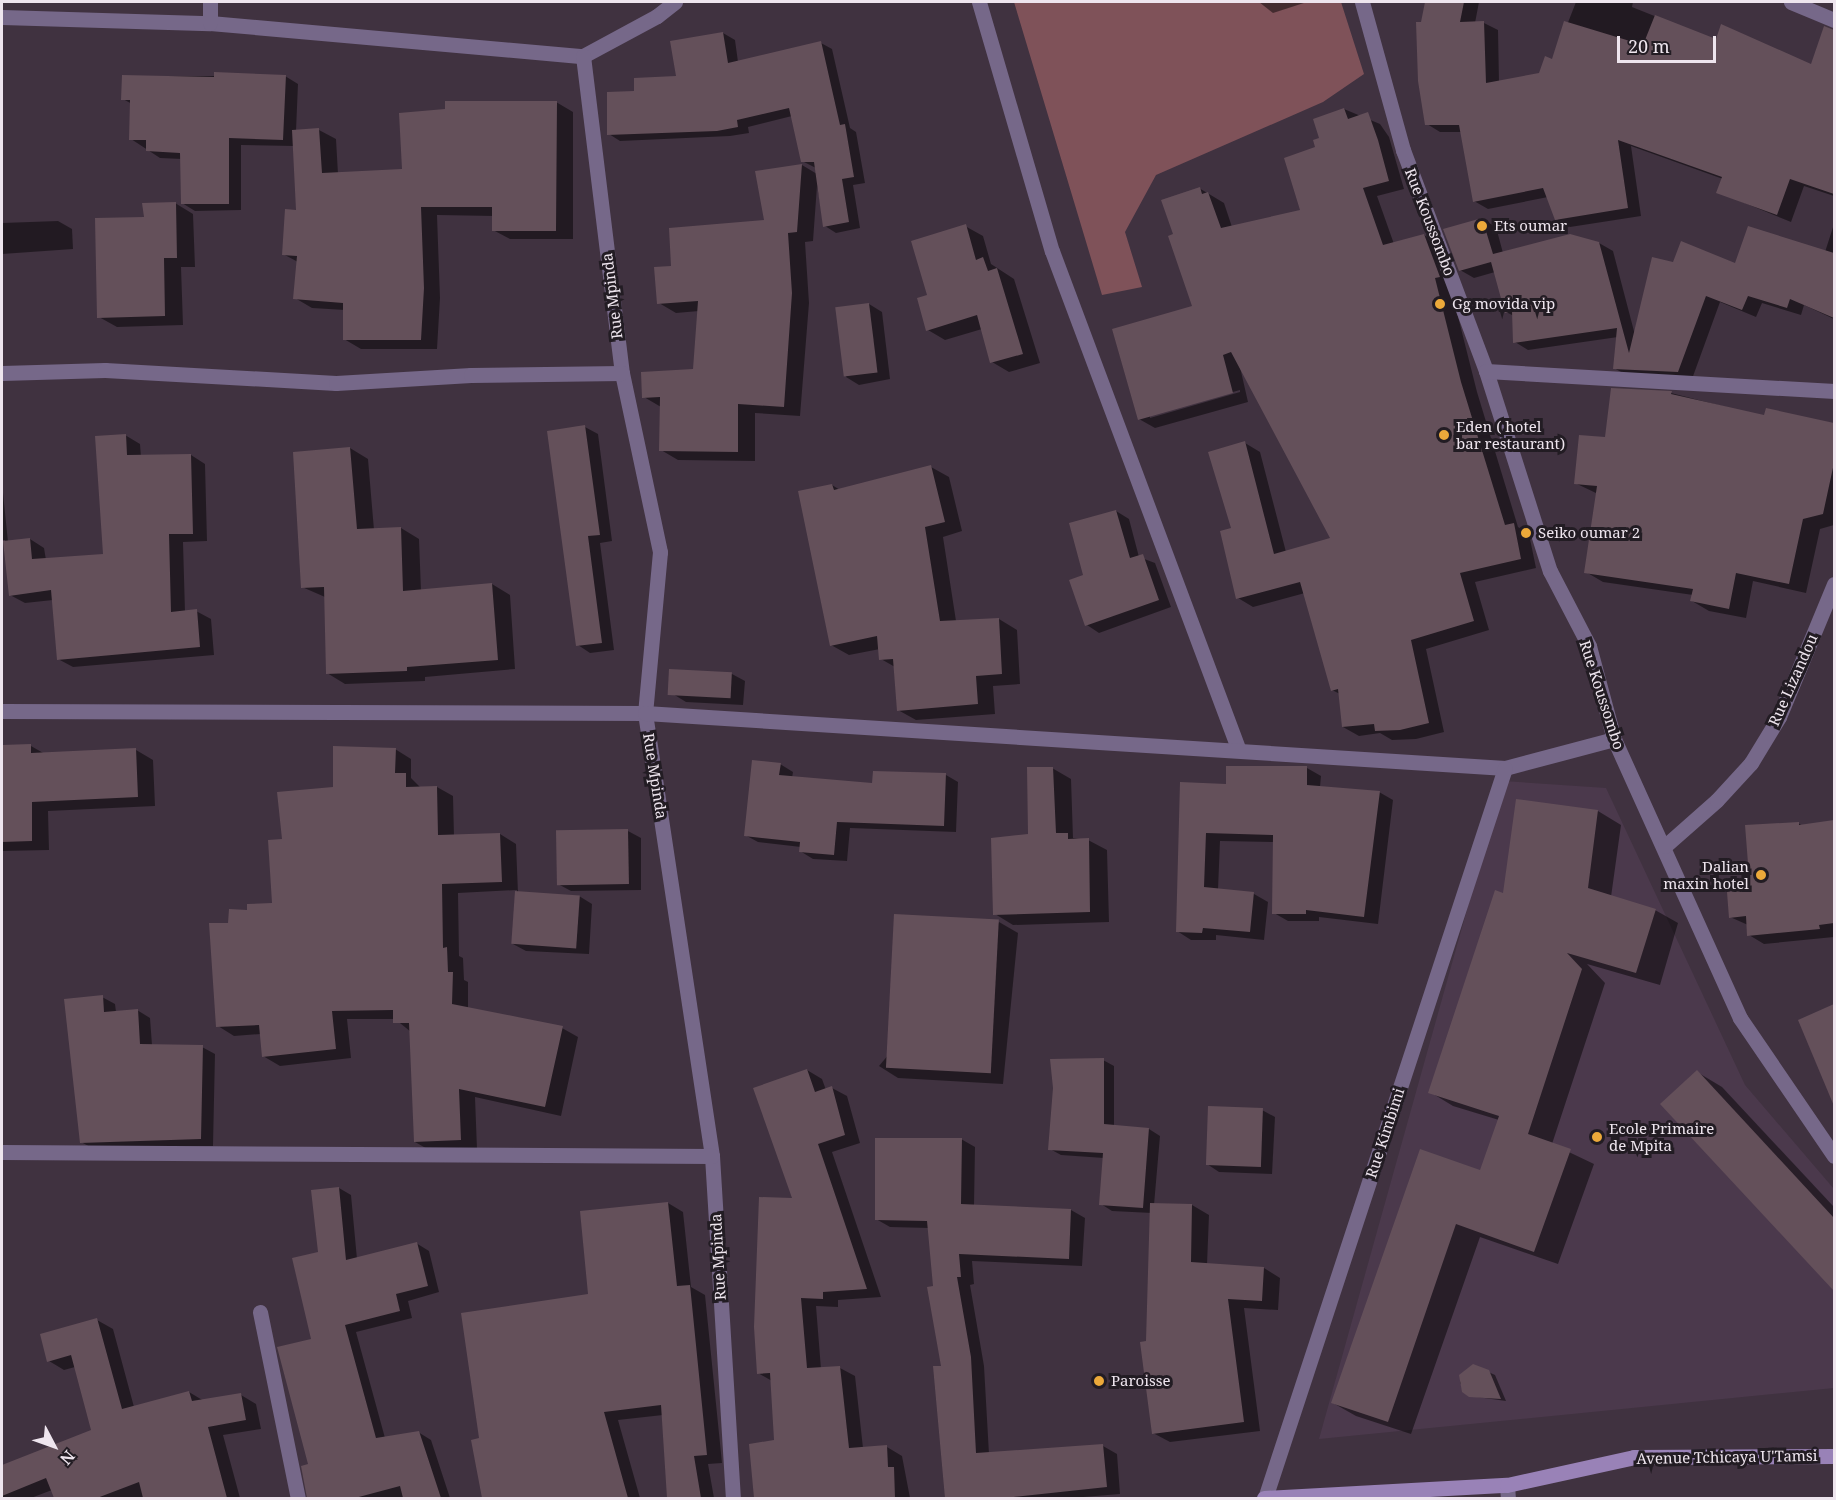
<!DOCTYPE html>
<style>
body{margin:0}
#map{position:relative;width:1836px;height:1500px;overflow:hidden;background:#403240;font-family:"Noto Serif",serif}
div>[style]{position:absolute}
.built>*{inset:0;background:#4b394c}
.forest>*{inset:0;background:#7f5259}
.shadow>*{inset:0;background:#0007}
.building>*{inset:0;background:#64505a;transform-origin:0 0}
.street>*{height:15px;margin:-7.5px;padding:0 7.5px;transform-origin:7.5px;border-radius:7.5px;background:#766889}
.secondary>*{height:15px;margin:-7.5px;padding:0 7.5px;transform-origin:7.5px;border-radius:7.5px;background:#9982b7}
.dots>*{width:16px;height:16px;translate:-50% -50%;box-sizing:border-box;border:3px solid #221c23;border-radius:50%}
span{translate:-50% -50%;white-space:nowrap;text-align:center;line-height:1.15;-webkit-text-stroke:6px #221c23;paint-order:stroke}
.street-label{font-size:15px;color:#eee5ee}
.poi-label{font-size:15px;color:#eee5ee}
.left{translate:0 -50%;text-align:left}
.right{translate:-100% -50%;text-align:right}
.frame{position:absolute;inset:0;border:3px solid #eee5ee;pointer-events:none}
.north{position:absolute;left:24px;top:1416px;width:60px;height:60px;-webkit-text-stroke:4px #221c23;paint-order:stroke;rotate:131deg;font-size:16px;font-weight:700;line-height:24px;text-align:center;color:#eee5ee}
.north::after{content:'';display:block;margin:auto;width:21px;height:27px;background:#eee5ee;clip-path:polygon(50% 0,100% 100%,50% 72%,0 100%)}
.scale{position:absolute;left:1617px;top:36px;width:99px;height:27px;box-sizing:border-box;border:3px solid #eee5ee;border-top:0;padding-left:8px;font-size:18px;line-height:21px;white-space:nowrap;color:#eee5ee;-webkit-text-stroke:4px #221c23;paint-order:stroke}
</style>
<div id="map">
<div class="built">
<i style="clip-path:polygon(1503px 781px,1606px 788px,1745px 1085px,1834px 1189px,1834px 1388px,1319px 1439px)"></i>
</div>
<div class="forest">
<i style="clip-path:polygon(1014px 2px,1341px 2px,1364px 74px,1323px 102px,1156px 175px,1125px 232px,1142px 287px,1102px 295px)"></i>
</div>
<div class="shadow">
<i style="clip-path:polygon(2px 2px,38px 2px,38px 3px)"></i>
<i style="clip-path:polygon(1259px 2px,1307px 2px,1273px 13px)"></i>
<i style="clip-path:polygon(1427px 2px,1479px 2px,1475px 23px,1484px 23px,1498px 30px,1499px 82px,1540px 74px,1553px 61px,1576px 2px,1633px 2px,1632px 7px,1717px 41px,1722px 26px,1834px 75px,1834px 152px,1809px 140px,1802px 152px,1834px 177px,1834px 196px,1804px 186px,1791px 222px,1718px 192px,1723px 179px,1631px 146px,1641px 216px,1570px 227px,1557px 219px,1548px 197px,1488px 209px,1474px 201px,1461px 132px,1440px 132px,1427px 124px,1422px 24px)"></i>
<i style="clip-path:polygon(723px 33px,735px 40px,738px 62px,821px 43px,832px 49px,850px 128px,856px 132px,865px 183px,853px 185px,860px 228px,836px 233px,825px 226px,817px 186px,813px 241px,805px 242px,809px 303px,800px 416px,755px 413px,755px 461px,678px 460px,661px 450px,661px 407px,644px 397px,694px 371px,699px 311px,676px 313px,659px 303px,673px 267px,765px 222px,802px 165px,817px 174px,816px 168px,802px 161px,792px 116px,748px 127px,749px 133px,730px 136px,620px 141px,609px 134px,636px 93px,678px 78px)"></i>
<i style="clip-path:polygon(123px 76px,285px 76px,298px 84px,296px 131px,319px 130px,336px 139px,338px 174px,404px 170px,556px 102px,573px 112px,573px 239px,510px 239px,493px 230px,494px 216px,437px 215px,440px 298px,437px 349px,361px 349px,344px 339px,345px 310px,312px 308px,295px 298px,298px 262px,283px 254px,298px 211px,294px 146px,241px 145px,241px 210px,195px 211px,182px 203px,182px 159px,160px 158px,131px 139px,132px 104px,123px 99px)"></i>
<i style="clip-path:polygon(evenodd,1344px 109px,1380px 124px,1389px 137px,1404px 189px,1377px 196px,1394px 244px,1424px 235px,1440px 245px,1477px 392px,1518px 527px,1529px 534px,1536px 568px,1475px 582px,1489px 630px,1426px 649px,1444px 732px,1416px 739px,1392px 740px,1380px 733px,1359px 736px,1343px 727px,1340px 694px,1332px 690px,1305px 593px,1253px 607px,1238px 598px,1232px 529px,1245px 443px,1260px 452px,1286px 552px,1332px 539px,1240px 367px,1248px 402px,1155px 428px,1139px 419px,1194px 307px,1175px 235px,1199px 188px,1224px 203px,1232px 227px,1302px 211px,1317px 148px,1344px 109px,1240px 390px,1240px 392px,1150px 418px,1150px 415px,1240px 390px)"></i>
<i style="clip-path:polygon(175px 203px,193px 214px,195px 267px,181px 267px,183px 325px,117px 327px,99px 317px,145px 218px)"></i>
<i style="clip-path:polygon(1482px 219px,1496px 227px,1503px 253px,1599px 243px,1613px 251px,1635px 335px,1674px 264px,1736px 265px,1825px 252px,1834px 224px,1834px 319px,1804px 305px,1801px 315px,1762px 303px,1756px 317px,1720px 302px,1692px 379px,1628px 376px,1614px 368px,1618px 337px,1528px 350px,1515px 342px,1514px 316px,1506px 312px,1495px 272px,1474px 278px,1460px 270px)"></i>
<i style="clip-path:polygon(58px 221px,72px 229px,73px 249px,2px 254px,2px 223px)"></i>
<i style="clip-path:polygon(965px 226px,983px 236px,991px 264px,1014px 279px,1040px 363px,1009px 372px,992px 362px,982px 329px,945px 340px,928px 330px)"></i>
<i style="clip-path:polygon(869px 304px,882px 312px,890px 379px,859px 385px,846px 377px)"></i>
<i style="clip-path:polygon(1671px 393px,1765px 417px,1767px 410px,1834px 424px,1834px 525px,1820px 529px,1806px 593px,1753px 581px,1746px 618px,1709px 611px,1692px 601px,1693px 595px,1603px 582px,1586px 572px,1598px 494px,1575px 483px,1607px 439px)"></i>
<i style="clip-path:polygon(585px 427px,598px 434px,612px 541px,600px 543px,614px 650px,590px 653px,578px 645px)"></i>
<i style="clip-path:polygon(125px 435px,140px 444px,141px 457px,191px 455px,205px 464px,207px 541px,183px 542px,185px 612px,196px 611px,211px 619px,214px 655px,73px 667px,58px 659px,53px 600px,25px 603px,10px 595px,5px 540px,2px 540px,2px 483px,8px 542px,30px 539px,44px 548px,46px 560px,104px 555px)"></i>
<i style="clip-path:polygon(350px 448px,368px 459px,374px 530px,401px 528px,419px 539px,421px 591px,492px 584px,510px 595px,515px 669px,425px 677px,425px 681px,345px 684px,327px 673px,325px 597px,302px 587px)"></i>
<i style="clip-path:polygon(931px 467px,949px 477px,962px 531px,943px 537px,956px 621px,999px 619px,1017px 630px,1020px 684px,993px 686px,995px 714px,916px 720px,898px 710px,895px 667px,881px 659px,880px 649px,849px 655px,831px 645px,832px 485px,840px 490px)"></i>
<i style="clip-path:polygon(1116px 511px,1129px 519px,1139px 557px,1155px 563px,1171px 607px,1099px 633px,1087px 625px,1085px 576px)"></i>
<i style="clip-path:polygon(670px 670px,732px 674px,745px 681px,743px 705px,686px 702px,673px 694px)"></i>
<i style="clip-path:polygon(2px 746px,31px 746px,45px 754px,136px 750px,153px 760px,155px 806px,48px 811px,49px 850px,2px 851px)"></i>
<i style="clip-path:polygon(395px 749px,411px 759px,411px 778px,421px 788px,437px 787px,453px 796px,454px 836px,500px 834px,516px 844px,518px 893px,579px 896px,592px 904px,589px 954px,526px 951px,513px 944px,517px 890px,458px 893px,459px 956px,463px 958px,464px 980px,468px 982px,468px 1008px,562px 1028px,578px 1037px,561px 1116px,475px 1097px,477px 1149px,431px 1151px,415px 1142px,411px 1032px,395px 1019px,347px 1019px,351px 1058px,280px 1066px,263px 1056px,261px 1034px,234px 1036px,218px 1026px,230px 924px,249px 911px,274px 904px,284px 840px,334px 789px)"></i>
<i style="clip-path:polygon(780px 764px,793px 772px,792px 778px,873px 784px,946px 775px,958px 782px,956px 832px,850px 828px,847px 861px,813px 859px,800px 851px,801px 847px,758px 842px,745px 835px)"></i>
<i style="clip-path:polygon(1052px 768px,1071px 779px,1073px 838px,1088px 840px,1107px 850px,1109px 922px,1013px 925px,995px 914px,1030px 835px)"></i>
<i style="clip-path:polygon(1307px 768px,1321px 776px,1320px 787px,1379px 792px,1393px 800px,1378px 924px,1319px 917px,1319px 921px,1288px 921px,1274px 913px,1274px 842px,1220px 841px,1218px 890px,1254px 894px,1268px 902px,1264px 940px,1216px 935px,1216px 940px,1191px 940px,1177px 931px,1181px 783px,1227px 785px)"></i>
<i style="clip-path:polygon(1598px 811px,1621px 825px,1611px 897px,1655px 910px,1678px 923px,1660px 985px,1587px 964px,1605px 983px,1552px 1144px,1594px 1164px,1558px 1264px,1480px 1237px,1411px 1434px,1356px 1416px,1333px 1403px,1481px 1171px,1499px 1120px,1453px 1106px,1430px 1092px,1505px 895px)"></i>
<i style="clip-path:polygon(1834px 822px,1834px 937px,1764px 944px,1749px 935px,1748px 925px,1730px 917px,1798px 823px,1803px 826px)"></i>
<i style="clip-path:polygon(628px 831px,641px 838px,641px 890px,571px 891px,558px 884px,557px 832px)"></i>
<i style="clip-path:polygon(999px 922px,1018px 933px,1003px 1084px,898px 1078px,879px 1066px)"></i>
<i style="clip-path:polygon(102px 997px,115px 1004px,116px 1012px,137px 1010px,150px 1018px,152px 1045px,202px 1047px,215px 1054px,213px 1146px,94px 1149px,81px 1142px)"></i>
<i style="clip-path:polygon(1834px 1006px,1834px 1086px,1826px 1081px)"></i>
<i style="clip-path:polygon(1103px 1060px,1114px 1066px,1114px 1127px,1149px 1129px,1160px 1136px,1154px 1205px,1192px 1205px,1209px 1215px,1207px 1265px,1264px 1268px,1280px 1278px,1278px 1310px,1244px 1308px,1260px 1431px,1170px 1442px,1153px 1433px,1148px 1343px,1152px 1213px,1112px 1211px,1101px 1204px,1104px 1158px,1061px 1155px,1050px 1149px)"></i>
<i style="clip-path:polygon(807px 1070px,822px 1079px,826px 1090px,832px 1088px,847px 1096px,860px 1143px,832px 1152px,881px 1297px,838px 1300px,838px 1307px,816px 1306px,821px 1369px,840px 1368px,855px 1376px,863px 1448px,887px 1447px,902px 1456px,910px 1498px,756px 1498px,750px 1445px,775px 1442px,772px 1381px,758px 1373px,794px 1199px)"></i>
<i style="clip-path:polygon(1697px 1072px,1722px 1087px,1834px 1207px,1834px 1289px,1662px 1104px)"></i>
<i style="clip-path:polygon(1262px 1110px,1275px 1117px,1272px 1174px,1219px 1172px,1207px 1164px)"></i>
<i style="clip-path:polygon(961px 1139px,975px 1147px,974px 1206px,1071px 1210px,1085px 1218px,1082px 1266px,972px 1261px,974px 1284px,970px 1285px,984px 1366px,989px 1454px,1103px 1446px,1117px 1454px,1120px 1494px,1071px 1498px,947px 1498px,934px 1368px,943px 1367px,929px 1228px,890px 1227px,876px 1219px)"></i>
<i style="clip-path:polygon(339px 1188px,351px 1195px,357px 1259px,416px 1243px,429px 1251px,439px 1292px,408px 1301px,412px 1318px,356px 1332px,385px 1438px,418px 1432px,431px 1440px,450px 1498px,308px 1498px,303px 1467px,310px 1465px,312px 1340px,320px 1253px)"></i>
<i style="clip-path:polygon(668px 1203px,683px 1212px,691px 1287px,705px 1295px,722px 1463px,708px 1464px,714px 1498px,668px 1498px,663px 1415px,618px 1420px,640px 1498px,484px 1498px,473px 1441px,481px 1439px,590px 1295px)"></i>
<i style="clip-path:polygon(97px 1320px,113px 1329px,134px 1407px,189px 1392px,204px 1401px,241px 1395px,256px 1404px,261px 1429px,223px 1435px,240px 1498px,56px 1498px,52px 1490px,31px 1498px,2px 1498px,2px 1467px,93px 1431px,75px 1367px,64px 1370px,49px 1361px)"></i>
<i style="clip-path:polygon(1473px 1365px,1495px 1375px,1506px 1401px,1470px 1396px,1460px 1383px,1461px 1375px)"></i>
</div>
<div class="building">
<i style="clip-path:polygon(1425px 2px,1464px 2px,1460px 22px,1484px 21px,1486px 83px,1539px 73px,1545px 56px,1552px 59px,1564px 21px,1643px 45px,1655px 15px,1716px 39px,1721px 24px,1811px 64px,1824px 26px,1834px 30px,1834px 194px,1790px 179px,1777px 215px,1716px 193px,1722px 177px,1618px 140px,1628px 208px,1555px 220px,1543px 188px,1473px 202px,1459px 125px,1425px 125px,1418px 81px,1416px 22px,1421px 22px)"></i>
<i style="clip-path:polygon(723px 32px,728px 63px,821px 41px,840px 125px,845px 124px,854px 177px,842px 179px,849px 222px,823px 227px,814px 162px,801px 162px,789px 108px,737px 120px,738px 127px,717px 131px,607px 135px,607px 92px,634px 91px,634px 78px,676px 76px,670px 41px)"></i>
<i style="clip-path:polygon(214px 72px,286px 75px,283px 140px,229px 138px,229px 204px,181px 204px,180px 153px,146px 151px,146px 140px,129px 140px,130px 100px,121px 100px,122px 75px,214px 77px)"></i>
<i style="clip-path:polygon(445px 101px,557px 101px,556px 231px,492px 231px,492px 207px,421px 207px,424px 288px,421px 340px,343px 340px,343px 303px,293px 299px,297px 256px,282px 255px,285px 209px,296px 210px,292px 130px,319px 128px,322px 173px,402px 169px,399px 113px,445px 109px)"></i>
<i style="clip-path:polygon(1344px 108px,1348px 119px,1368px 112px,1378px 140px,1389px 181px,1363px 188px,1383px 245px,1424px 234px,1440px 277px,1435px 278px,1461px 382px,1505px 525px,1514px 523px,1521px 559px,1460px 573px,1474px 621px,1411px 640px,1429px 723px,1400px 730px,1375px 731px,1374px 724px,1342px 727px,1338px 689px,1331px 691px,1300px 582px,1236px 599px,1220px 531px,1231px 528px,1208px 452px,1245px 441px,1274px 554px,1330px 538px,1231px 352px,1223px 355px,1233px 393px,1138px 420px,1112px 329px,1192px 306px,1168px 236px,1173px 234px,1161px 200px,1200px 187px,1202px 194px,1208px 192px,1221px 228px,1300px 210px,1284px 158px,1315px 147px,1313px 140px,1319px 138px,1313px 119px)"></i>
<i style="clip-path:polygon(802px 164px,797px 232px,788px 233px,792px 293px,784px 407px,738px 404px,738px 452px,659px 451px,660px 397px,642px 398px,641px 372px,693px 369px,698px 301px,657px 304px,654px 267px,671px 266px,669px 228px,764px 220px,755px 171px)"></i>
<i style="clip-path:polygon(176px 202px,177px 258px,164px 258px,165px 316px,97px 318px,95px 218px,144px 217px,142px 203px)"></i>
<i style="clip-path:polygon(1482px 218px,1493px 254px,1570px 234px,1599px 242px,1629px 353px,1652px 257px,1673px 262px,1681px 241px,1735px 263px,1748px 226px,1834px 253px,1834px 318px,1790px 299px,1787px 308px,1748px 296px,1742px 310px,1706px 296px,1678px 372px,1613px 369px,1617px 328px,1513px 343px,1512px 311px,1505px 313px,1491px 262px,1459px 271px,1443px 229px)"></i>
<i style="clip-path:polygon(966px 224px,976px 260px,983px 257px,988px 271px,997px 268px,1023px 354px,990px 363px,977px 315px,926px 331px,917px 298px,927px 295px,911px 241px)"></i>
<i style="left:869px;top:303px;width:70px;height:34px;rotate:83deg"></i>
<i style="clip-path:polygon(1611px 388px,1672px 391px,1671px 394px,1764px 415px,1766px 408px,1834px 423px,1834px 463px,1823px 514px,1803px 519px,1789px 584px,1736px 573px,1729px 609px,1690px 601px,1693px 589px,1584px 573px,1597px 486px,1574px 484px,1579px 435px,1605px 437px)"></i>
<i style="clip-path:polygon(585px 425px,600px 535px,588px 536px,602px 643px,576px 646px,547px 431px)"></i>
<i style="clip-path:polygon(126px 434px,127px 455px,191px 454px,193px 534px,169px 534px,171px 612px,197px 609px,200px 647px,57px 660px,51px 590px,9px 596px,3px 541px,30px 538px,32px 559px,103px 554px,95px 436px)"></i>
<i style="clip-path:polygon(350px 447px,357px 529px,401px 527px,403px 591px,492px 583px,498px 660px,407px 667px,407px 671px,326px 674px,324px 587px,301px 588px,293px 452px)"></i>
<i style="clip-path:polygon(931px 465px,945px 522px,925px 527px,940px 621px,999px 618px,1002px 674px,976px 676px,978px 704px,897px 711px,893px 659px,879px 660px,877px 636px,830px 646px,798px 491px,832px 484px,834px 490px)"></i>
<i style="clip-path:polygon(1116px 510px,1130px 558px,1143px 554px,1159px 600px,1085px 626px,1069px 580px,1083px 575px,1069px 523px)"></i>
<i style="left:669px;top:669px;width:63px;height:26px;rotate:3deg"></i>
<i style="clip-path:polygon(31px 744px,31px 753px,136px 748px,138px 797px,32px 802px,32px 841px,2px 842px,2px 745px)"></i>
<i style="clip-path:polygon(333px 746px,396px 748px,395px 773px,406px 773px,406px 787px,437px 786px,438px 835px,500px 833px,502px 882px,442px 884px,443px 948px,447px 947px,448px 972px,453px 972px,452px 1004px,563px 1026px,545px 1107px,459px 1089px,461px 1140px,414px 1142px,409px 1023px,393px 1023px,393px 1010px,332px 1011px,336px 1049px,262px 1057px,259px 1025px,216px 1027px,209px 923px,228px 923px,229px 909px,247px 910px,247px 904px,272px 903px,268px 840px,282px 839px,277px 792px,333px 787px)"></i>
<i style="clip-path:polygon(752px 760px,781px 763px,779px 775px,872px 783px,873px 771px,946px 773px,944px 826px,837px 822px,834px 855px,799px 852px,800px 842px,744px 836px)"></i>
<i style="clip-path:polygon(1226px 766px,1307px 766px,1307px 785px,1380px 791px,1364px 917px,1306px 910px,1306px 914px,1272px 914px,1273px 835px,1206px 833px,1204px 887px,1254px 892px,1250px 932px,1203px 928px,1202px 933px,1176px 932px,1180px 782px,1226px 784px)"></i>
<i style="clip-path:polygon(1027px 767px,1053px 767px,1056px 833px,1068px 833px,1068px 839px,1089px 838px,1090px 912px,993px 915px,991px 838px,1028px 834px)"></i>
<i style="clip-path:polygon(1516px 799px,1598px 810px,1588px 888px,1656px 909px,1636px 973px,1567px 953px,1582px 969px,1528px 1134px,1571px 1149px,1534px 1252px,1456px 1224px,1388px 1422px,1331px 1403px,1420px 1149px,1480px 1170px,1499px 1116px,1428px 1093px,1495px 890px,1503px 893px)"></i>
<i style="clip-path:polygon(1834px 820px,1834px 923px,1819px 925px,1820px 929px,1747px 936px,1746px 916px,1729px 918px,1727px 892px,1750px 889px,1745px 825px,1799px 822px,1799px 825px)"></i>
<i style="left:628px;top:829px;width:55px;height:72px;rotate:89deg"></i>
<i style="left:515px;top:891px;width:65px;height:53px;rotate:4deg"></i>
<i style="left:894px;top:914px;width:105px;height:154px;rotate:3deg"></i>
<i style="clip-path:polygon(103px 995px,104px 1012px,138px 1009px,140px 1044px,203px 1045px,201px 1139px,80px 1143px,64px 999px)"></i>
<i style="clip-path:polygon(1834px 1004px,1834px 1106px,1798px 1020px)"></i>
<i style="clip-path:polygon(1104px 1058px,1104px 1124px,1149px 1128px,1143px 1208px,1099px 1205px,1103px 1153px,1048px 1150px,1053px 1088px,1050px 1059px)"></i>
<i style="clip-path:polygon(807px 1069px,815px 1092px,832px 1086px,845px 1135px,818px 1144px,867px 1289px,823px 1292px,823px 1299px,801px 1298px,807px 1368px,840px 1366px,849px 1448px,887px 1445px,888px 1467px,894px 1467px,895px 1498px,754px 1498px,749px 1444px,774px 1440px,770px 1373px,757px 1374px,754px 1327px,759px 1197px,792px 1198px,753px 1088px)"></i>
<i style="clip-path:polygon(1697px 1070px,1834px 1218px,1834px 1291px,1660px 1104px)"></i>
<i style="left:1208px;top:1106px;width:55px;height:59px;rotate:2deg"></i>
<i style="clip-path:polygon(875px 1138px,962px 1138px,961px 1204px,1071px 1209px,1069px 1259px,959px 1254px,961px 1277px,957px 1277px,971px 1357px,976px 1453px,1103px 1444px,1107px 1487px,1004px 1498px,945px 1498px,933px 1366px,941px 1366px,927px 1287px,933px 1286px,927px 1221px,875px 1220px)"></i>
<i style="clip-path:polygon(339px 1187px,346px 1260px,417px 1242px,428px 1286px,396px 1294px,400px 1311px,345px 1325px,376px 1438px,419px 1431px,441px 1498px,403px 1498px,400px 1486px,355px 1498px,307px 1498px,301px 1466px,308px 1464px,277px 1347px,311px 1339px,292px 1258px,318px 1252px,311px 1190px)"></i>
<i style="clip-path:polygon(668px 1202px,677px 1286px,690px 1285px,707px 1455px,694px 1456px,701px 1498px,667px 1498px,661px 1405px,604px 1412px,628px 1498px,482px 1498px,471px 1440px,479px 1438px,461px 1313px,588px 1294px,580px 1211px)"></i>
<i style="clip-path:polygon(1150px 1203px,1192px 1204px,1191px 1262px,1264px 1267px,1262px 1301px,1228px 1299px,1244px 1422px,1152px 1434px,1140px 1342px,1146px 1341px)"></i>
<i style="clip-path:polygon(97px 1318px,122px 1409px,189px 1391px,192px 1401px,241px 1393px,246px 1420px,208px 1427px,227px 1498px,143px 1498px,139px 1482px,97px 1498px,54px 1498px,46px 1478px,2px 1496px,2px 1465px,91px 1430px,71px 1355px,47px 1362px,40px 1334px)"></i>
<i style="clip-path:polygon(1473px 1364px,1489px 1370px,1501px 1399px,1469px 1397px,1462px 1392px,1459px 1375px)"></i>
</div>
<div class="street">
<i style="left:979px;top:2px;width:259px;rotate:73.7deg"></i>
<i style="left:1052px;top:251px;width:531px;rotate:69.48deg"></i>
<i style="left:1362px;top:2px;width:154px;rotate:74.5deg"></i>
<i style="left:1403px;top:150px;width:236px;rotate:69.4deg"></i>
<i style="left:1486px;top:371px;width:210px;rotate:72.3deg"></i>
<i style="left:1550px;top:571px;width:85px;rotate:62.5deg"></i>
<i style="left:1589px;top:646px;width:96px;rotate:75deg"></i>
<i style="left:1614px;top:739px;width:306px;rotate:65.7deg"></i>
<i style="left:1740px;top:1018px;width:167px;rotate:55.7deg"></i>
<i style="left:1791px;top:2px;width:47px;rotate:22.7deg"></i>
<i style="left:2px;top:17px;width:208px;rotate:1.7deg"></i>
<i style="left:210px;top:23px;width:374px;rotate:5.1deg"></i>
<i style="left:583px;top:56px;width:84px;rotate:-28.4deg"></i>
<i style="left:657px;top:16px;width:23px;rotate:-38deg"></i>
<i style="left:210px;top:23px;width:21px;rotate:-90deg"></i>
<i style="left:583px;top:56px;width:319px;rotate:83deg"></i>
<i style="left:622px;top:373px;width:183px;rotate:78deg"></i>
<i style="left:660px;top:552px;width:162px;rotate:95.3deg"></i>
<i style="left:645px;top:713px;width:448px;rotate:81.4deg"></i>
<i style="left:712px;top:1156px;width:343px;rotate:86.5deg"></i>
<i style="left:1486px;top:371px;width:349px;rotate:3.3deg"></i>
<i style="left:2px;top:373px;width:103px;rotate:-1.7deg"></i>
<i style="left:105px;top:370px;width:231px;rotate:3.2deg"></i>
<i style="left:336px;top:383px;width:135px;rotate:-3.4deg"></i>
<i style="left:471px;top:375px;width:151px;rotate:-0.8deg"></i>
<i style="left:2px;top:711px;width:643px;rotate:0.18deg"></i>
<i style="left:645px;top:713px;width:862px;rotate:3.66deg"></i>
<i style="left:1505px;top:768px;width:113px;rotate:-14.9deg"></i>
<i style="left:1665px;top:846px;width:69px;rotate:-41.5deg"></i>
<i style="left:1717px;top:800px;width:50px;rotate:-47.4deg"></i>
<i style="left:1751px;top:763px;width:54px;rotate:-58.7deg"></i>
<i style="left:1779px;top:717px;width:144px;rotate:-67.5deg"></i>
<i style="left:2px;top:1152px;width:710px;rotate:0.32deg"></i>
<i style="left:260px;top:1312px;width:190px;rotate:78.5deg"></i>
<i style="left:1507px;top:1485px;width:13px;rotate:86deg"></i>
<i style="left:1265px;top:1498px;width:768px;rotate:-71.8deg"></i>
</div>
<div class="secondary">
<i style="left:1264px;top:1498px;width:243px;rotate:-3.1deg"></i>
<i style="left:1507px;top:1485px;width:130px;rotate:-12.4deg"></i>
<i style="left:1634px;top:1457px;width:200px;rotate:-0.3deg"></i>
</div>
<div class="dots">
<i style="left:1482px;top:226px;background:#eca93a"></i>
<i style="left:1440px;top:304px;background:#eca93a"></i>
<i style="left:1444px;top:435px;background:#eca93a"></i>
<i style="left:1526px;top:533px;background:#eca93a"></i>
<i style="left:1761px;top:875px;background:#eca93a"></i>
<i style="left:1597px;top:1137px;background:#eca93a"></i>
<i style="left:1099px;top:1381px;background:#eca93a"></i>
</div>
<div class="street-label">
<span style="left:1430px;top:222px;rotate:69deg">Rue Koussombo</span>
<span style="left:612px;top:296px;rotate:-97deg">Rue Mpinda</span>
<span style="left:1793px;top:680px;rotate:-66deg">Rue Lizandou</span>
<span style="left:1602px;top:695px;rotate:72deg">Rue Koussombo</span>
<span style="left:655px;top:776px;rotate:81deg">Rue Mpinda</span>
<span style="left:1385px;top:1133px;rotate:-72deg">Rue Kimbimi</span>
<span style="left:718px;top:1257px;rotate:-93deg">Rue Mpinda</span>
<span style="left:1727px;top:1457px;rotate:-1deg">Avenue Tchicaya U'Tamsi</span>
</div>
<div class="poi-label">
<span class="left" style="left:1494px;top:226px">Ets oumar</span>
<span class="left" style="left:1452px;top:304px">Gg movida vip</span>
<span class="left" style="left:1456px;top:435px">Eden ( hotel<br>bar restaurant)</span>
<span class="left" style="left:1538px;top:533px">Seiko oumar 2</span>
<span class="right" style="left:1749px;top:875px">Dalian<br>maxin hotel</span>
<span class="left" style="left:1609px;top:1137px">Ecole Primaire<br>de Mpita</span>
<span class="left" style="left:1111px;top:1381px">Paroisse</span>
</div>
<div class="frame"></div>
<div class="north">N</div>
<div class="scale">20 m</div>
</div>
